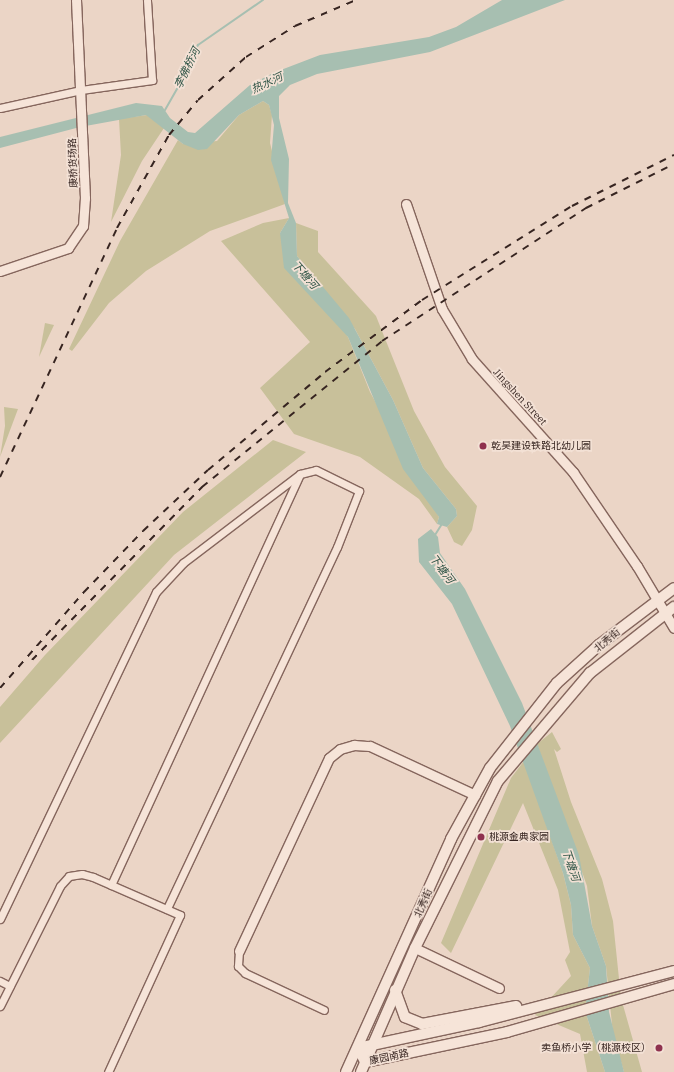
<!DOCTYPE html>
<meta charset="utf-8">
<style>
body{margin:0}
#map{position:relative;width:674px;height:1072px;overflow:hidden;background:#ebd5c6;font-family:"IBM Plex Serif","Noto Sans SC",serif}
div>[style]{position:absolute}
.green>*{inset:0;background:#c8c09a}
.water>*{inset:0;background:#a7bfb1}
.stream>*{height:2px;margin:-1px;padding:0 1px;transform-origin:1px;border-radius:1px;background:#a7bfb1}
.roads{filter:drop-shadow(1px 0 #85665d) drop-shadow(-1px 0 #85665d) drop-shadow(0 1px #85665d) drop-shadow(0 -1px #85665d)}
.minor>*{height:7px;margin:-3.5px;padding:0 3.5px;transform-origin:3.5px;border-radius:3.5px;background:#f6e4d8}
.tertiary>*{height:9px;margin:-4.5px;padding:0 4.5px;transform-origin:4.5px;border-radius:4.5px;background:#f6e4d8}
.secondary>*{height:10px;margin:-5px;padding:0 5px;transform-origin:5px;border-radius:5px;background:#f6e4d8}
.rail>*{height:2px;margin-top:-1px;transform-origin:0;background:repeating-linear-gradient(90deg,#362420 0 7px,transparent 0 14px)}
.dots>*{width:11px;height:11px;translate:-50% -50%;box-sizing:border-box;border:2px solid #f3e1d5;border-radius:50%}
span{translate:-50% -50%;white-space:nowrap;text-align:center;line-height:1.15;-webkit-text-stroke:3.5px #f3e1d5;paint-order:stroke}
.street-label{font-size:10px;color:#362420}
.poi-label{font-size:10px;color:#362420}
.left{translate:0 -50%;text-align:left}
.right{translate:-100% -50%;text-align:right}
.water-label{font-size:11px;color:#305547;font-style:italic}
</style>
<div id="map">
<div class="green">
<i style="clip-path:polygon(263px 101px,269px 105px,272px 115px,270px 143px,285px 204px,210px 231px,146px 271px,109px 303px,72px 351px,69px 349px,120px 241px,178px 140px,183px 144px,217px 141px,239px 115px)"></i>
<i style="clip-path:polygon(147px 115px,164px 128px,142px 161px,111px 222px,121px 155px,119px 119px)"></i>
<i style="clip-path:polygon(289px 218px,280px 233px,348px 337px,370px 392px,439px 517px,437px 524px,419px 499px,360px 457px,294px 434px,260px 388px,310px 342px,221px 241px,263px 223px)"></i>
<i style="clip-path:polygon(296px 223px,318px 231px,318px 252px,376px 316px,414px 411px,445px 467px,477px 506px,472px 530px,462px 546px,454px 542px,447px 527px,457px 516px,456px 509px,423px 468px,393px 400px,355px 329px,297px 256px)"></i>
<i style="clip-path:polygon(45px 323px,54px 325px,39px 357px)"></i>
<i style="clip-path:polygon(4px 407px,18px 409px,0 457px,5px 426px)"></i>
<i style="clip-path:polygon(273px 440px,306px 452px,174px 555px,0 743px,0 707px,45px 655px,183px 512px)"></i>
<i style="clip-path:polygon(552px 732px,561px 749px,557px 752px,554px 749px,571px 802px,602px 879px,613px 921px,621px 998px,642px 1072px,624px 1072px,613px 1034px,606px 966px,592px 926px,587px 886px,537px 744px)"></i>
<i style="clip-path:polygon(524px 761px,563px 873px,571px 905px,573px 935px,590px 968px,585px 1011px,605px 1072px,587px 1072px,580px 1034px,535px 1015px,571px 976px,565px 960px,570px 952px,558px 890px,523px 803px,451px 953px,441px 943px,511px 778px)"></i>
</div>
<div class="water">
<i style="clip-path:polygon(502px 0,565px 0,430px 52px,317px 74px,290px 85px,279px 96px,279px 118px,289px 159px,288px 203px,296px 223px,297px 256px,349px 318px,393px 400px,423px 468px,456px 509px,457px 516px,447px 527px,437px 524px,439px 517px,403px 469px,348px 337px,284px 268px,280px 233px,289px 218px,271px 160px,274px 125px,269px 105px,263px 101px,239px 115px,207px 149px,198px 150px,183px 144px,146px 115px,80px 127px,0 148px,0 137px,136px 103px,162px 106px,170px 118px,188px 132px,195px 133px,250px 85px,273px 73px,320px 55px,429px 37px,456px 27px)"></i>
<i style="clip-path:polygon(431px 529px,438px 537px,440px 553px,465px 589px,522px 703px,579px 855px,592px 926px,606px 966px,609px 1012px,624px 1072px,605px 1072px,585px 1011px,590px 968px,573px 935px,571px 905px,563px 873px,510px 726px,452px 604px,419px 562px,418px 539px)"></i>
</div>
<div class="stream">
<i style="left:165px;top:110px;width:48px;rotate:-60.3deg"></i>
<i style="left:189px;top:68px;width:25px;rotate:-69deg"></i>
<i style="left:198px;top:45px;width:79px;rotate:-34.7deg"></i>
<i style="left:435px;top:535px;width:13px;rotate:-58deg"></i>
</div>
<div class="roads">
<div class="minor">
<i style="left:0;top:108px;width:83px;rotate:-12.5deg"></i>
<i style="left:81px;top:90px;width:72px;rotate:-8deg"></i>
<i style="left:152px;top:80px;width:80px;rotate:-93.6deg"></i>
<i style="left:111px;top:885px;width:450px;rotate:-65.3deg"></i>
<i style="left:0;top:919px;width:362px;rotate:-64.5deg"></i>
<i style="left:156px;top:592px;width:40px;rotate:-47deg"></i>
<i style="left:183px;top:563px;width:147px;rotate:-37.3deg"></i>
<i style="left:300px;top:474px;width:16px;rotate:-14deg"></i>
<i style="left:316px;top:470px;width:48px;rotate:26deg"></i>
<i style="left:359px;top:491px;width:60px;rotate:111.4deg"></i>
<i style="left:337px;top:547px;width:400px;rotate:115.2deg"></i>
<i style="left:239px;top:951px;width:15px;rotate:94deg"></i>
<i style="left:238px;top:966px;width:10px;rotate:45deg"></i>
<i style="left:245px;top:973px;width:87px;rotate:25.1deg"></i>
<i style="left:0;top:981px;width:11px;rotate:27deg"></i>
<i style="left:0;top:1006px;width:134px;rotate:-63.4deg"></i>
<i style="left:60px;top:886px;width:13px;rotate:-48deg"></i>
<i style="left:69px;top:876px;width:13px;rotate:-9deg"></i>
<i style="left:82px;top:874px;width:11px;rotate:15deg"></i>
<i style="left:93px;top:877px;width:95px;rotate:23.6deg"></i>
<i style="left:180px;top:915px;width:173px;rotate:114.6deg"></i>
</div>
<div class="tertiary">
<i style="left:406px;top:204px;width:111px;rotate:71.1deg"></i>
<i style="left:442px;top:309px;width:58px;rotate:59deg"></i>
<i style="left:472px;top:359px;width:152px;rotate:48.2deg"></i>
<i style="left:573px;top:472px;width:114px;rotate:55.8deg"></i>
<i style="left:637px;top:566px;width:72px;rotate:59.2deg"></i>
<i style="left:0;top:271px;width:72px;rotate:-18.7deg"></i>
<i style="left:68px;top:248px;width:27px;rotate:-56deg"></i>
<i style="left:83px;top:226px;width:28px;rotate:-86deg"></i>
<i style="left:85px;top:198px;width:198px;rotate:-92.6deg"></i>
<i style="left:415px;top:948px;width:93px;rotate:25.5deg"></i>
<i style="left:239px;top:951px;width:213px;rotate:-65deg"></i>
<i style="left:329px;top:758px;width:14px;rotate:-39deg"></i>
<i style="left:340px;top:749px;width:15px;rotate:-16deg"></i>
<i style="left:354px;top:745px;width:16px;rotate:4deg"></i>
<i style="left:370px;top:746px;width:116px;rotate:25deg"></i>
</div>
<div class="secondary">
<i style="left:674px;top:971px;width:202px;rotate:165.3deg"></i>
<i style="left:479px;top:1022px;width:124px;rotate:167.9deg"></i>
<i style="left:358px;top:1048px;width:16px;rotate:63deg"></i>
<i style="left:365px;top:1062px;width:145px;rotate:-11.9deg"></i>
<i style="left:507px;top:1032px;width:174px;rotate:-16deg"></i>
<i style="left:395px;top:990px;width:29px;rotate:70deg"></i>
<i style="left:405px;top:1017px;width:18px;rotate:22deg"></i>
<i style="left:422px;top:1024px;width:96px;rotate:-10.8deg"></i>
<i style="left:346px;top:1072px;width:256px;rotate:-65.7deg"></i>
<i style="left:451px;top:839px;width:81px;rotate:-61.2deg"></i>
<i style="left:490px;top:768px;width:108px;rotate:-51.8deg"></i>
<i style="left:557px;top:683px;width:57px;rotate:-42.1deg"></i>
<i style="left:599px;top:645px;width:94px;rotate:-37.2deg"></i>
<i style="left:361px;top:1072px;width:135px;rotate:-66.5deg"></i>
<i style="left:415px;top:948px;width:186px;rotate:-63.6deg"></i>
<i style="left:498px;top:781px;width:142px;rotate:-49.6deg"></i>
<i style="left:590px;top:673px;width:107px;rotate:-38.2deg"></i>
</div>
</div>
<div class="rail">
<i style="left:0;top:477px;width:275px;rotate:-64.8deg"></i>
<i style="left:117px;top:228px;width:107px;rotate:-60.8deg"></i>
<i style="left:169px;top:135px;width:45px;rotate:-50.4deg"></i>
<i style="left:198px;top:100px;width:64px;rotate:-41.9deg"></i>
<i style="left:246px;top:57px;width:58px;rotate:-32.3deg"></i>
<i style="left:295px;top:26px;width:66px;rotate:-23.1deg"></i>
<i style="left:32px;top:660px;width:243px;rotate:-45.5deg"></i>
<i style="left:202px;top:487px;width:232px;rotate:-39deg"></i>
<i style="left:382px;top:341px;width:244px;rotate:-33.1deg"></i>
<i style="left:586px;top:208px;width:98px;rotate:-26.6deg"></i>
<i style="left:0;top:688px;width:128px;rotate:-48.8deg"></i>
<i style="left:84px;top:592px;width:85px;rotate:-46deg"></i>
<i style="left:143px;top:531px;width:89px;rotate:-43.2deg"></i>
<i style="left:208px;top:470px;width:153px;rotate:-39.9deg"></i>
<i style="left:325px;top:372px;width:121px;rotate:-36.6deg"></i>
<i style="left:422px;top:300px;width:177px;rotate:-32.1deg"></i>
<i style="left:572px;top:206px;width:114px;rotate:-26.6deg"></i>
</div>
<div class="dots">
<i style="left:483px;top:446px;background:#8f314e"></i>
<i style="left:481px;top:837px;background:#8f314e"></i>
<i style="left:659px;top:1048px;background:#8f314e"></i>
</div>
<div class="street-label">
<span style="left:73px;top:163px;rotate:-92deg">康桥货场路</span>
<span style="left:520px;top:397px;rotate:47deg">Jingshen Street</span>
<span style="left:607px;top:640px;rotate:-40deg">北秀街</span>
<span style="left:423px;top:903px;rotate:-66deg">北秀街</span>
<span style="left:389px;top:1057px;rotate:-12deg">康园南路</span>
</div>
<div class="poi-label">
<span class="left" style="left:491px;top:446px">乾昊建设铁路北幼儿园</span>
<span class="left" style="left:489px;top:837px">桃源金典家园</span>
<span class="right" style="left:651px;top:1048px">卖鱼桥小学（桃源校区）</span>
</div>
<div class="water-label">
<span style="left:187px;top:68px;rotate:-64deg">李佛桥河</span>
<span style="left:267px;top:83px;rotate:-25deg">热水河</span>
<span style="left:305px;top:275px;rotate:49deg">下塘河</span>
<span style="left:442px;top:569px;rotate:53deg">下塘河</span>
<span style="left:571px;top:865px;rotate:71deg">下塘河</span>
</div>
</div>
